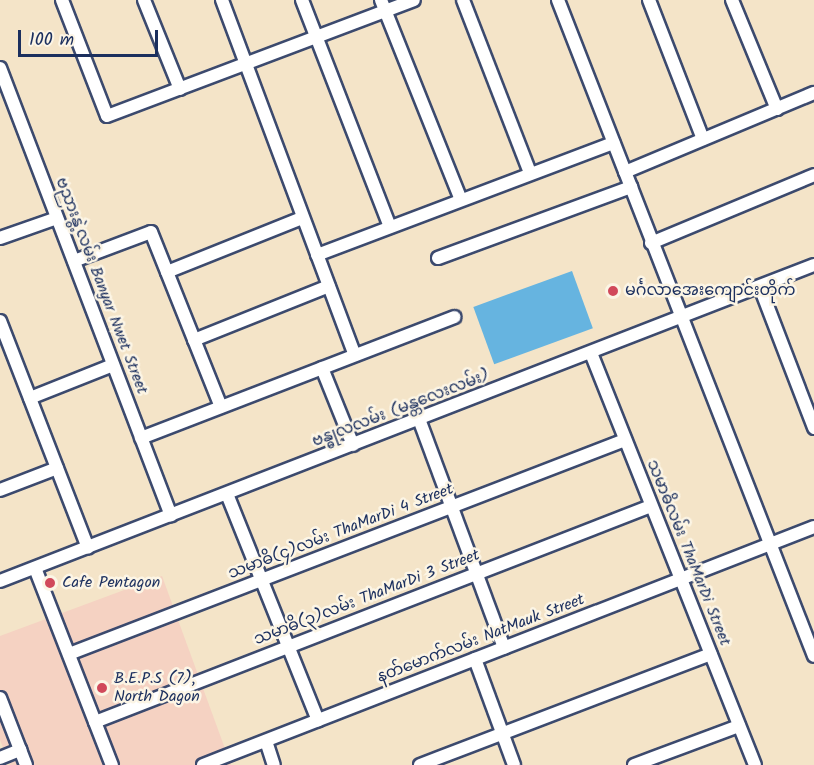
<!DOCTYPE html>
<meta charset="utf-8">
<style>
body{margin:0}
#map{position:relative;width:814px;height:765px;overflow:hidden;background:#f4e4c8;font-family:Kalam,"Noto Sans Myanmar",sans-serif}
div>[style]{position:absolute}
.built>*{inset:0;background:#f5d2c2}
.water>*{inset:0;background:#66b4e0;transform-origin:0 0}
.roads{filter:drop-shadow(2px 0 #3c4a6e) drop-shadow(-2px 0 #3c4a6e) drop-shadow(0 2px #3c4a6e) drop-shadow(0 -2px #3c4a6e)}
.minor>*{height:12px;margin:-6px;padding:0 6px;transform-origin:6px;border-radius:6px;background:#fff}
.dots>*{width:16px;height:16px;translate:-50% -50%;box-sizing:border-box;border:3px solid #fcf5e5;border-radius:50%}
span{translate:-50% -50%;white-space:nowrap;text-align:center;line-height:1.15;-webkit-text-stroke:5px #fcf5e5;paint-order:stroke}
.street-label{font-size:16px;color:#1b2f5e}
.poi-label{font-size:16px;color:#1b2f5e}
.left{translate:0 -50%;text-align:left}
.scale{position:absolute;left:18px;top:30px;width:140px;height:27px;box-sizing:border-box;border:3px solid #1b2f5e;border-top:0;padding-left:8px;font-size:18px;line-height:21px;white-space:nowrap;color:#1b2f5e;-webkit-text-stroke:4px #fcf5e5;paint-order:stroke}
</style>
<div id="map">
<div class="built">
<i style="clip-path:polygon(162px 576px,231px 765px,10px 765px,0 740px,0 636px)"></i>
</div>
<div class="water">
<i style="left:572px;top:271px;width:61px;height:105px;rotate:70deg"></i>
</div>
<div class="roads">
<div class="minor">
<i style="left:62px;top:0;width:124px;rotate:68.8deg"></i>
<i style="left:107px;top:116px;width:328px;rotate:-20.7deg"></i>
<i style="left:144px;top:0;width:96px;rotate:68deg"></i>
<i style="left:222px;top:0;width:379px;rotate:69.5deg"></i>
<i style="left:302px;top:0;width:243px;rotate:68.8deg"></i>
<i style="left:381px;top:0;width:215px;rotate:68.2deg"></i>
<i style="left:463px;top:0;width:186px;rotate:68.8deg"></i>
<i style="left:558px;top:0;width:704px;rotate:68.68deg"></i>
<i style="left:649px;top:0;width:149px;rotate:68.8deg"></i>
<i style="left:732px;top:0;width:118px;rotate:67.6deg"></i>
<i style="left:0;top:68px;width:479px;rotate:69.1deg"></i>
<i style="left:625px;top:172px;width:205px;rotate:-22.7deg"></i>
<i style="left:0;top:238px;width:60px;rotate:-19.3deg"></i>
<i style="left:651px;top:243px;width:177px;rotate:-22.6deg"></i>
<i style="left:317px;top:255px;width:317px;rotate:-20.7deg"></i>
<i style="left:438px;top:258px;width:206px;rotate:-20.2deg"></i>
<i style="left:74px;top:261px;width:82px;rotate:-20.6deg"></i>
<i style="left:151px;top:232px;width:188px;rotate:68.2deg"></i>
<i style="left:167px;top:272px;width:145px;rotate:-21.8deg"></i>
<i style="left:760px;top:287px;width:151px;rotate:69deg"></i>
<i style="left:0;top:321px;width:243px;rotate:68.8deg"></i>
<i style="left:194px;top:340px;width:145px;rotate:-21.8deg"></i>
<i style="left:591px;top:353px;width:443px;rotate:68.3deg"></i>
<i style="left:322px;top:368px;width:83px;rotate:68.1deg"></i>
<i style="left:30px;top:398px;width:89px;rotate:-21.7deg"></i>
<i style="left:419px;top:419px;width:244px;rotate:69.6deg"></i>
<i style="left:141px;top:438px;width:336px;rotate:-21.1deg"></i>
<i style="left:0;top:490px;width:61px;rotate:-21.1deg"></i>
<i style="left:227px;top:494px;width:244px;rotate:68.1deg"></i>
<i style="left:35px;top:568px;width:212px;rotate:68.7deg"></i>
<i style="left:0;top:581px;width:873px;rotate:-21.22deg"></i>
<i style="left:69px;top:654px;width:596px;rotate:-21.05deg"></i>
<i style="left:475px;top:659px;width:113px;rotate:69.8deg"></i>
<i style="left:0;top:698px;width:72px;rotate:68.8deg"></i>
<i style="left:95px;top:722px;width:596px;rotate:-21.23deg"></i>
<i style="left:266px;top:741px;width:25px;rotate:72deg"></i>
<i style="left:0;top:758px;width:22px;rotate:-22deg"></i>
<i style="left:203px;top:765px;width:656px;rotate:-21.28deg"></i>
<i style="left:420px;top:765px;width:311px;rotate:-20.9deg"></i>
<i style="left:634px;top:765px;width:112px;rotate:-20.4deg"></i>
</div>
</div>
<div class="dots">
<i style="left:613px;top:291px;background:#d1495b"></i>
<i style="left:50px;top:583px;background:#d1495b"></i>
<i style="left:102px;top:688px;background:#d1495b"></i>
</div>
<div class="street-label">
<span style="left:101px;top:286px;rotate:69deg">ဗညားနွဲ့လမ်း Banyar Nwet Street</span>
<span style="left:401px;top:409px;rotate:-21deg">ဗန္ဓုလလမ်း (မန္တလေးလမ်း)</span>
<span style="left:341px;top:532px;rotate:-21deg">သမာဓိ(၄)လမ်း ThaMarDi 4 Street</span>
<span style="left:688px;top:553px;rotate:68deg">သမာဓိလမ်း ThaMarDi Street</span>
<span style="left:367px;top:598px;rotate:-21deg">သမာဓိ(၃)လမ်း ThaMarDi 3 Street</span>
<span style="left:481px;top:639px;rotate:-21deg">နတ်မောက်လမ်း NatMauk Street</span>
</div>
<div class="poi-label">
<span class="left" style="left:625px;top:291px">မင်္ဂလာအေးကျောင်းတိုက်</span>
<span class="left" style="left:62px;top:583px">Cafe Pentagon</span>
<span class="left" style="left:114px;top:688px">B.E.P.S (7),<br>North Dagon</span>
</div>
<div class="scale">100 m</div>
</div>
